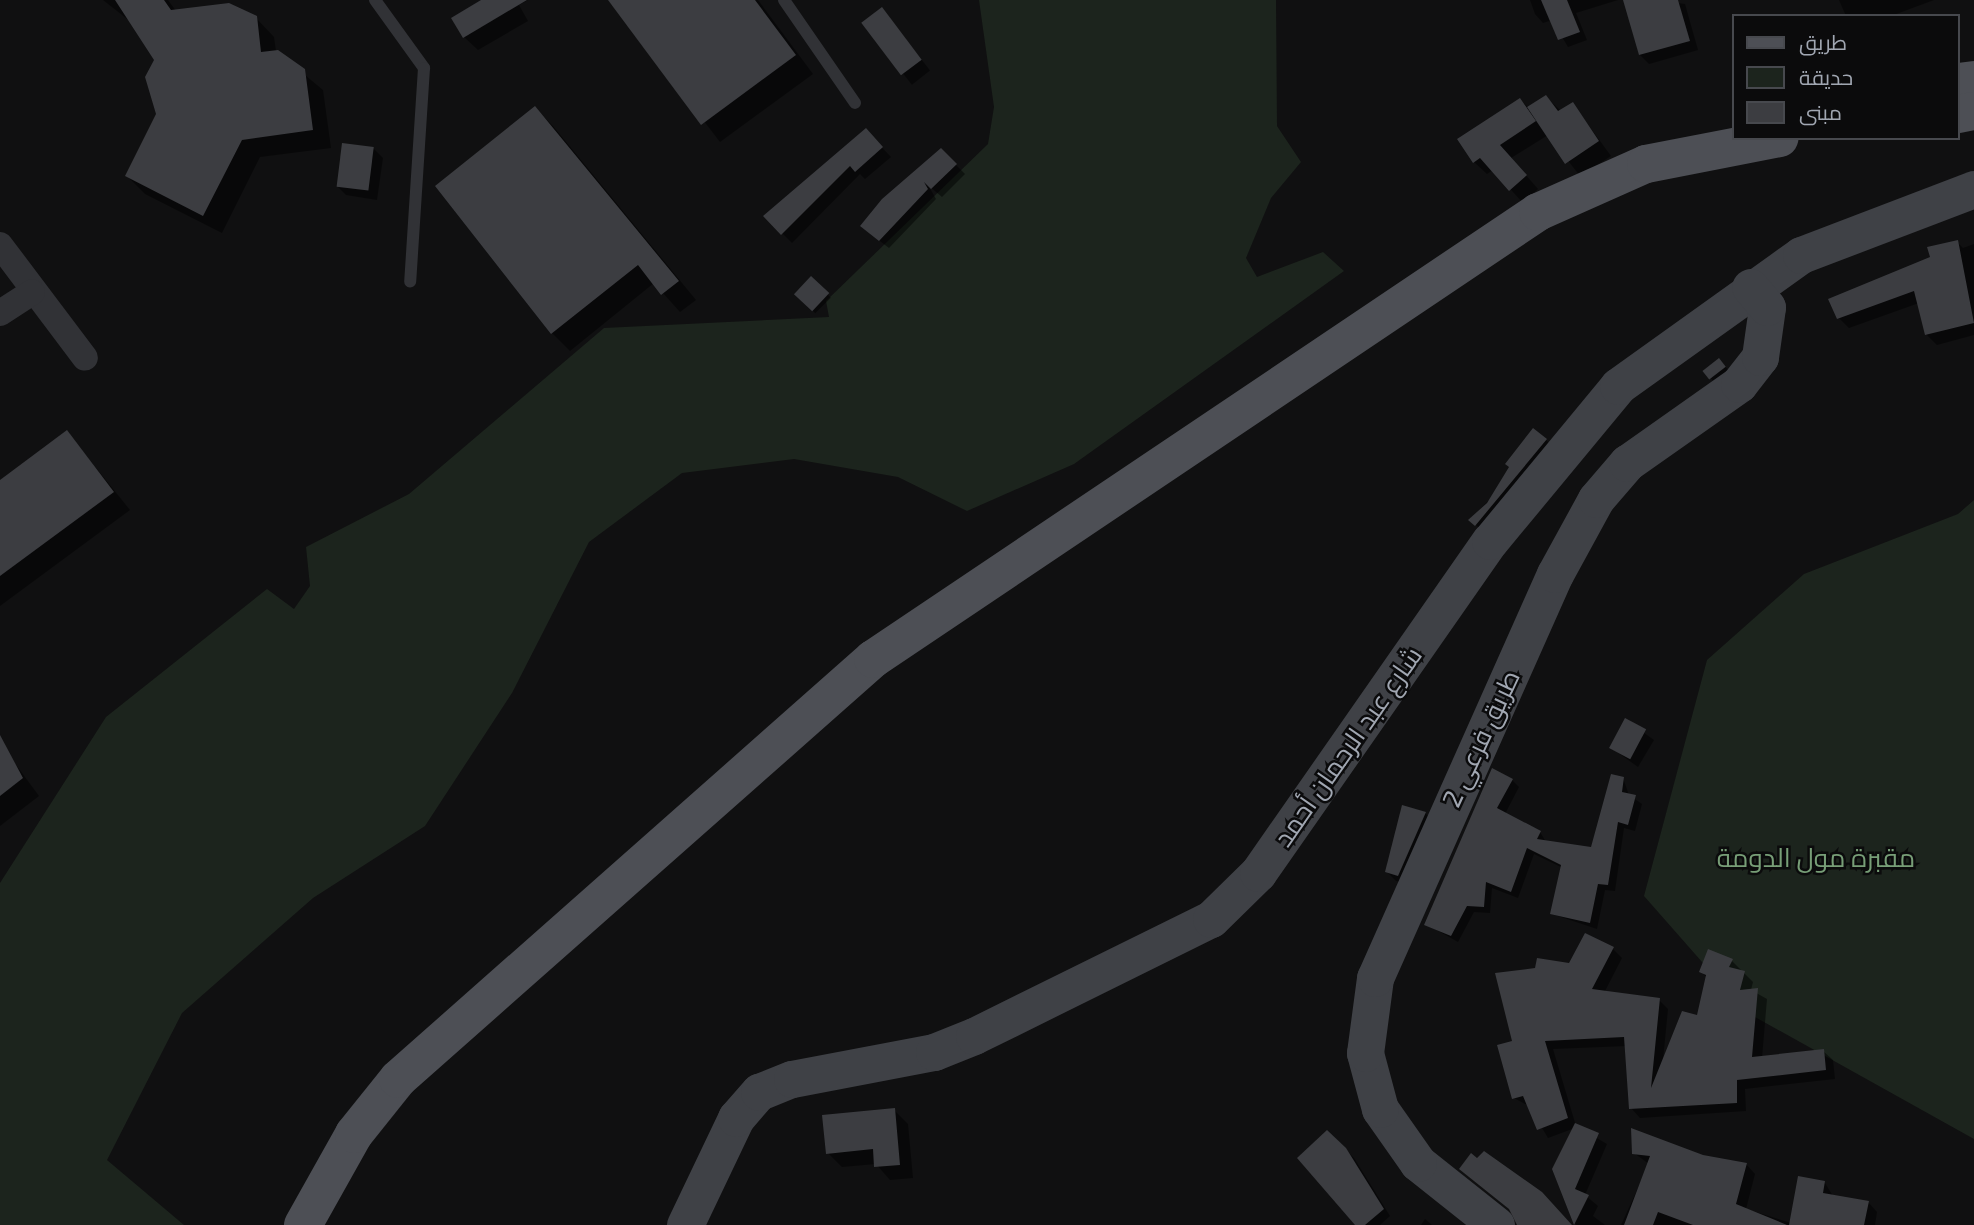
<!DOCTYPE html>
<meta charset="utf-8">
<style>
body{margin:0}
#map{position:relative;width:1974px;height:1225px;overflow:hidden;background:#101011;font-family:"Exo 2",Cairo,sans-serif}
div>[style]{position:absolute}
.green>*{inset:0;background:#1c241d}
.shadow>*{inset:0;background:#0007;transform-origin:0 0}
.building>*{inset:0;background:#3c3d41;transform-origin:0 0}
.lane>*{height:12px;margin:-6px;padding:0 6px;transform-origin:6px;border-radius:6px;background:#313236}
.street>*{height:26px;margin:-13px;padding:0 13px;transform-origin:13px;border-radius:13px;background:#313236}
.secondary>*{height:37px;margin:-18.5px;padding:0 18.5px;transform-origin:18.5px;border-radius:18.5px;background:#3f4146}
.primary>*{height:38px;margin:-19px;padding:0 19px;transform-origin:19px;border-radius:19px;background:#4d4f55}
span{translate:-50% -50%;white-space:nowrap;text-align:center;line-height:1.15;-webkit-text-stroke:5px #0b0b0c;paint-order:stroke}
.street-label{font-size:26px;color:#a1a7b2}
.park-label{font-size:26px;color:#779e77}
.legend{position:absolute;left:1732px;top:14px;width:228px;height:126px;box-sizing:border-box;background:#0b0b0c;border:2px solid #47494e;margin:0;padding:9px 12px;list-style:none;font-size:21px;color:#a1a7b2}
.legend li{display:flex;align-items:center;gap:14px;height:35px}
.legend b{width:35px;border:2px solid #47494e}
</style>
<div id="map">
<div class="green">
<i style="clip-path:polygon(979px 0,1276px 0,1277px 126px,1301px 162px,1271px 198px,1246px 258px,1257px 277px,1323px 252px,1344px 271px,1074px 464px,967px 511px,898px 477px,794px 459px,682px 473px,589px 542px,512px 693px,425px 826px,313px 898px,182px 1013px,107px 1160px,184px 1225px,0 1225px,0 883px,106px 717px,267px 589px,294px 609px,310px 586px,306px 547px,409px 494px,604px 328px,829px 317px,826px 301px,988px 144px,994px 107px)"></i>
<i style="clip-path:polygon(1974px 500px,1974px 1139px,1746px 1012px,1644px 896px,1707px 660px,1804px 574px,1958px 514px)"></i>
</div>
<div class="shadow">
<i style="clip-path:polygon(103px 0,168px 0,176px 11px,256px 18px,274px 37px,276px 51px,323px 90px,331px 148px,260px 157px,222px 233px,145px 194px,127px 176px,158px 114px,156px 60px,131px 22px)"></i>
<i style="clip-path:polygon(485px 0,528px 0,519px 5px,528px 21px,478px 50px,464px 37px)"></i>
<i style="clip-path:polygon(611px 0,758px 0,813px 74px,720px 142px)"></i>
<i style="clip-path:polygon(1530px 0,1618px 0,1576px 13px,1587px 40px,1568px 47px,1552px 20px,1543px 23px,1535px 14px)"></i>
<i style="clip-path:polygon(1656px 0,1685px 4px,1698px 50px,1649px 64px,1640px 55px)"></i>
<i style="clip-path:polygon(1839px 0,1934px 0,1891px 16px,1846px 16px)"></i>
<i style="left:882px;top:9px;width:78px;height:23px;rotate:52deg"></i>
<i style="clip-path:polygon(1546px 97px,1561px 111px,1573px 104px,1611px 156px,1580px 176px,1548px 135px,1511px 158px,1538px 189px,1523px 203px,1493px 170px,1487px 174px,1474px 162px,1520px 100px,1529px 108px)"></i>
<i style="clip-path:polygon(535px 108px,553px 126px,696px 300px,680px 312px,654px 283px,570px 351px,552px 333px,438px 187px)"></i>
<i style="clip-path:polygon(866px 131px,891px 157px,865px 179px,860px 174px,792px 243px,765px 216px)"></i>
<i style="clip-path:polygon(374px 149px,383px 158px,377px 200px,346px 195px,337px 186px)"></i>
<i style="clip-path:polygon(941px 150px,965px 174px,942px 197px,928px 185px,936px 199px,889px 248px,872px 235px)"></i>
<i style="clip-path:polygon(1957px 242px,1963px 248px,1974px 244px,1974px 335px,1937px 345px,1926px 334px,1919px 303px,1849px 328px,1839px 318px)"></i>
<i style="left:811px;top:278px;width:28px;height:22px;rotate:45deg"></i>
<i style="clip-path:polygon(1723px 364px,1729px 371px,1714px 382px,1705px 371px)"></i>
<i style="clip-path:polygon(67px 432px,130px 510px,0 606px,0 482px)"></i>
<i style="clip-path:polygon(1546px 440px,1552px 446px,1483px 531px,1470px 520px)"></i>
<i style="clip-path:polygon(1626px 720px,1654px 740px,1638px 767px,1610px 747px)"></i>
<i style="clip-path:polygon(11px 758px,39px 796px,0 826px,0 765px)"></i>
<i style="clip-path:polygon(1623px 778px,1629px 795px,1642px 804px,1635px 831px,1624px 828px,1615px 891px,1605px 890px,1597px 929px,1552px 914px,1563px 868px,1534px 854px,1518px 898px,1492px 888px,1490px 913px,1474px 912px,1458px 942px,1426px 924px,1512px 780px,1519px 787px,1505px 814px,1540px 832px,1546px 842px,1592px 849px)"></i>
<i style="clip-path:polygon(1425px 813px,1434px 822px,1407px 884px,1396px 881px,1387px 872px)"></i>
<i style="clip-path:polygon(1612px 948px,1622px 958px,1604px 993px,1659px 1000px,1668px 1009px,1663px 1060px,1698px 1017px,1707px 978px,1701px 971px,1732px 961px,1753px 982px,1751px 990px,1767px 999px,1762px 1058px,1823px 1051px,1833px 1060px,1835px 1079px,1745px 1089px,1746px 1111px,1640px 1118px,1631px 1108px,1627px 1046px,1553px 1049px,1576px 1126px,1607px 1144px,1585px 1195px,1598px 1206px,1593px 1216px,1605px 1225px,1576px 1225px,1554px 1169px,1575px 1128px,1548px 1138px,1529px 1106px,1514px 1098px,1514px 1042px,1570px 965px)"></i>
<i style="clip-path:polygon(894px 1110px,908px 1124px,913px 1178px,890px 1180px,876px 1164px,842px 1167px,828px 1153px)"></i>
<i style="clip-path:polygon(1327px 1132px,1354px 1158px,1390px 1216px,1380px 1225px,1357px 1225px)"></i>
<i style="clip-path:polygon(1634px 1153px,1746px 1164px,1755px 1174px,1746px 1209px,1791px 1223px,1825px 1183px,1833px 1196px,1868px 1202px,1877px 1212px,1875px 1225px,1621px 1225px,1649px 1164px)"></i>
<i style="clip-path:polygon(1425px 1219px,1432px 1225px,1421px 1225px)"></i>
</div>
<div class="building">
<i style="clip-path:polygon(115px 0,164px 0,171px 10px,229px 3px,257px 16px,261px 52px,278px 50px,305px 69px,313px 130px,242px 140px,203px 216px,125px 176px,156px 114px,145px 77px,154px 60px)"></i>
<i style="clip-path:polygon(481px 0,527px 0,463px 38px,451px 18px)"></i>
<i style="clip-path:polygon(608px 0,755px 0,796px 55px,701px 125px)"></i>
<i style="clip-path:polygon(1541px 0,1567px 0,1580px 32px,1558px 40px)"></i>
<i style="clip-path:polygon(1623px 0,1678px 0,1690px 41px,1639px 55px)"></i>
<i style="left:882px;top:7px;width:66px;height:26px;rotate:53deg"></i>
<i style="clip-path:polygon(1546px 95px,1558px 111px,1573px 102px,1599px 141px,1565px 164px,1527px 107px)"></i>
<i style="clip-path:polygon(1520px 98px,1536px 121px,1500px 145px,1527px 175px,1509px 191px,1480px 158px,1473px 163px,1457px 139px)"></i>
<i style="clip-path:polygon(535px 106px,679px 281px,661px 295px,638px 265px,551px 334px,435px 186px)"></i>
<i style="clip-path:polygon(866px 128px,883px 147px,855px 172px,850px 166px,781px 235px,763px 216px)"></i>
<i style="left:342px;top:143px;width:32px;height:44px;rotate:7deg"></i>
<i style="clip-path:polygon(941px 148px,957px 164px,931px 189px,924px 182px,928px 189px,879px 241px,860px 226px,882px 199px)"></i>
<i style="clip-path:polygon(1958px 240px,1974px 323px,1925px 335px,1914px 291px,1837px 319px,1828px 299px,1930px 257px,1927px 247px)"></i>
<i style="left:811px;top:276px;width:25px;height:25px;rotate:43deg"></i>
<i style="left:1719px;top:358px;width:11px;height:21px;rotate:52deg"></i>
<i style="clip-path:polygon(1533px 428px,1547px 439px,1475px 526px,1468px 520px,1487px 503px,1509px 467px,1505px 464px)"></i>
<i style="clip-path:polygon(67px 430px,114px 492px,0 576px,0 480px)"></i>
<i style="left:1625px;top:718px;width:24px;height:34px;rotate:28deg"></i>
<i style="clip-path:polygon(0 735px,23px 778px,0 796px)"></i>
<i style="clip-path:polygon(1492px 768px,1513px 779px,1497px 808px,1541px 831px,1537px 839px,1591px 847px,1611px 774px,1624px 777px,1622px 792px,1636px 795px,1628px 825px,1618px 822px,1608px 885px,1598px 884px,1590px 923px,1550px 914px,1561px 865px,1527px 848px,1511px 892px,1486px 882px,1484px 907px,1467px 906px,1451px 936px,1424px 925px)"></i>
<i style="clip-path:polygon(1402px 805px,1426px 812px,1398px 876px,1385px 872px)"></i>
<i style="clip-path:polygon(1585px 933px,1614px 947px,1592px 989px,1660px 998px,1651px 1088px,1682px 1011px,1697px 1015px,1706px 975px,1699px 972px,1708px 949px,1733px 959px,1729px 967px,1745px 971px,1740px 990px,1758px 988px,1752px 1057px,1824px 1049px,1826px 1070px,1737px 1080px,1737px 1103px,1629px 1109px,1624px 1037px,1545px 1041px,1568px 1118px,1537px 1130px,1523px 1096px,1512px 1099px,1497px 1045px,1512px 1041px,1495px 973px,1535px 968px,1537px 958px,1569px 963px)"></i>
<i style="clip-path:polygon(895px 1108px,900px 1165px,874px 1167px,873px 1149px,826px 1154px,822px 1115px)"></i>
<i style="clip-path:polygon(1575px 1123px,1599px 1133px,1575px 1189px,1589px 1195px,1574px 1225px,1552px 1169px)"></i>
<i style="clip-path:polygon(1631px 1128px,1703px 1155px,1747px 1163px,1736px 1204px,1787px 1225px,1693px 1225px,1658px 1212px,1653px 1225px,1624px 1225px,1650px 1156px,1632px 1154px)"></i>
<i style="clip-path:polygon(1327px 1130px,1346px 1148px,1384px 1209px,1365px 1225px,1355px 1225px,1297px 1158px)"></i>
<i style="clip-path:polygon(1484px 1151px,1542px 1192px,1572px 1225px,1517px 1225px,1509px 1209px,1459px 1169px,1471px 1153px,1477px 1158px)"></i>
<i style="clip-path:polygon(1798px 1176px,1825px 1181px,1823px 1193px,1869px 1201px,1864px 1225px,1789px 1225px)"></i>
</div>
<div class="lane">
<i style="left:375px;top:0;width:84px;rotate:54.2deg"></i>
<i style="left:424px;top:68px;width:214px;rotate:93.7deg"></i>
<i style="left:784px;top:0;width:125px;rotate:55.4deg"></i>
</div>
<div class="street">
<i style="left:0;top:245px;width:141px;rotate:53deg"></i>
<i style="left:0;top:313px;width:38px;rotate:-33deg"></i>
</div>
<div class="secondary">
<i style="left:685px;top:1225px;width:119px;rotate:-64.5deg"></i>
<i style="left:736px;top:1118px;width:35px;rotate:-49deg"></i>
<i style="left:759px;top:1092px;width:35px;rotate:-22deg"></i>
<i style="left:792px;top:1079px;width:145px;rotate:-10.8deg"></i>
<i style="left:934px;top:1052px;width:43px;rotate:-21.8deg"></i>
<i style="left:974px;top:1036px;width:264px;rotate:-26.3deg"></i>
<i style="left:1211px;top:919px;width:66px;rotate:-44.4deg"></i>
<i style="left:1258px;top:873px;width:405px;rotate:-55.1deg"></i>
<i style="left:1490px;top:541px;width:201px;rotate:-50.4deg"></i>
<i style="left:1618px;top:386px;width:225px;rotate:-35.6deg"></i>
<i style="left:1801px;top:255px;width:185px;rotate:-20.9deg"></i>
<i style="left:1496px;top:1225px;width:100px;rotate:-141.5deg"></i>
<i style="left:1418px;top:1163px;width:66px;rotate:-125.1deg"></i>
<i style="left:1380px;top:1109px;width:58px;rotate:-105deg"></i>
<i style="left:1365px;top:1053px;width:76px;rotate:-82.4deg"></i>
<i style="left:1375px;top:978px;width:442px;rotate:-66deg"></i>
<i style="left:1555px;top:574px;width:85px;rotate:-61.3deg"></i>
<i style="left:1596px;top:499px;width:48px;rotate:-49.3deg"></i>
<i style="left:1627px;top:463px;width:137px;rotate:-35.2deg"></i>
<i style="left:1739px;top:384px;width:34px;rotate:-52deg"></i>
<i style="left:1760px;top:357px;width:50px;rotate:-82deg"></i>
<i style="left:1767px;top:307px;width:26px;rotate:-130deg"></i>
</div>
<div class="primary">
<i style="left:1958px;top:82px;width:16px;rotate:-7deg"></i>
<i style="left:1958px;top:114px;width:16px;rotate:-11deg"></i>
<i style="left:303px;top:1225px;width:104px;rotate:-60.7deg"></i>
<i style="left:354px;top:1134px;width:70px;rotate:-51.3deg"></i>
<i style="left:398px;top:1079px;width:634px;rotate:-41.48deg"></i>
<i style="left:873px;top:659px;width:801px;rotate:-33.91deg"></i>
<i style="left:1538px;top:212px;width:118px;rotate:-24deg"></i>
<i style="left:1646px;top:164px;width:136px;rotate:-11deg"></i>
</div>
<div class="street-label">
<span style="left:1480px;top:738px;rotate:-65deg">طريق فرعي 2</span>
<span style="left:1347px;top:746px;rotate:-55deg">شارع عبد الرحمان أحمد</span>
</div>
<div class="park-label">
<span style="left:1816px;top:857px">مقبرة مول الدومة</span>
</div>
<ul class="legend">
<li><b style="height:9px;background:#4d4f55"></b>طريق</li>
<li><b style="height:19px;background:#1c241d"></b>حديقة</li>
<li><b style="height:19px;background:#3c3d41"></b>مبنى</li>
</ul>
</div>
